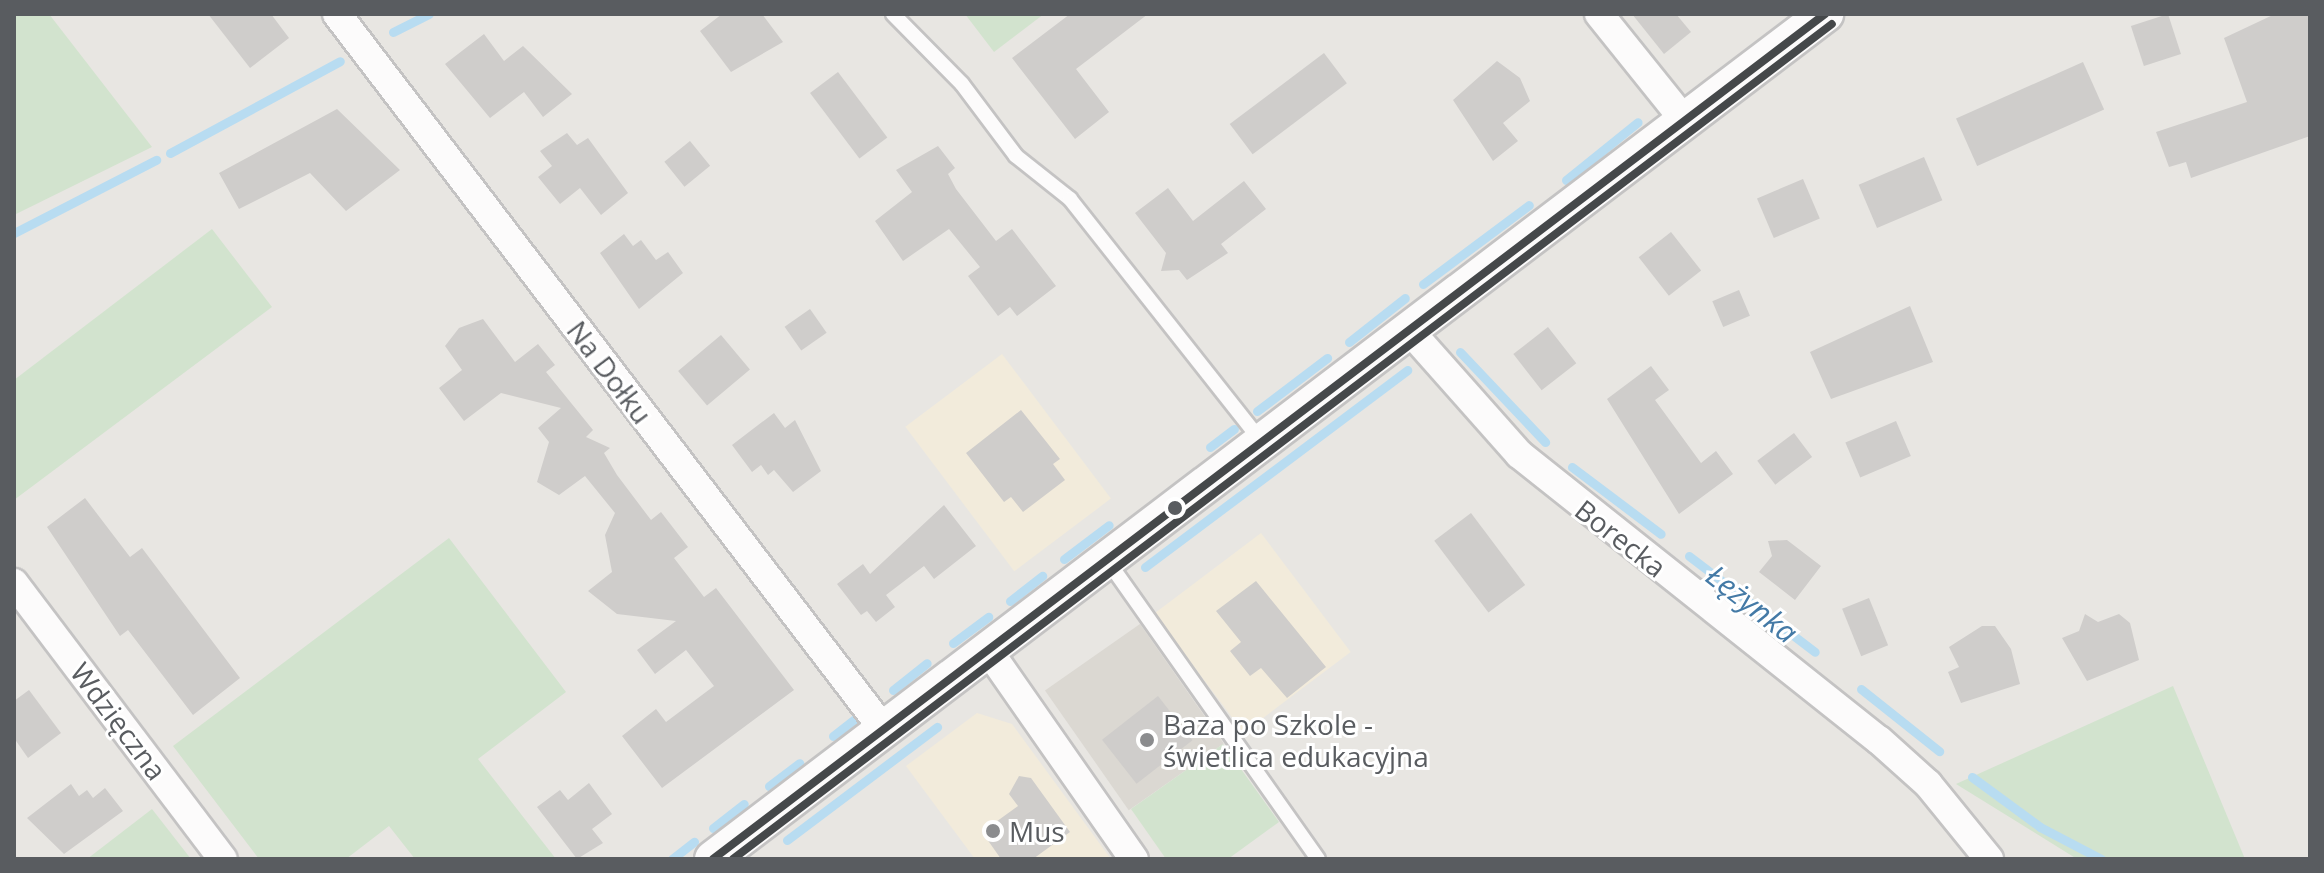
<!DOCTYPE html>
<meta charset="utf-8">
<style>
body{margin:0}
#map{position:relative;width:2324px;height:873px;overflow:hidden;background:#e8e6e2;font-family:"Open Sans",sans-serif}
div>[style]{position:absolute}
.commercial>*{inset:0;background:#f2ebdb;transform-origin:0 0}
.education>*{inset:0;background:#dbd8d2;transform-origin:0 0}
.green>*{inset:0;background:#d2e3ce}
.stream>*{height:9px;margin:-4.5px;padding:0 4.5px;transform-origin:4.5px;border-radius:4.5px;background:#b8dcf1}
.building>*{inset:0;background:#cfcdcb;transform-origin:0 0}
.roads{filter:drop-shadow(2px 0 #c4c3c3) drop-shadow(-2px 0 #c4c3c3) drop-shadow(0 2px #c4c3c3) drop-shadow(0 -2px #c4c3c3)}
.service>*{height:14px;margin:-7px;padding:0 7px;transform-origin:7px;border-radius:7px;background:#fcfbfb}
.minor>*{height:28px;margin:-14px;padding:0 14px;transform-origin:14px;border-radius:14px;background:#fcfbfb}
.tertiary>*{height:36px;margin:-18px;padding:0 18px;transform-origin:18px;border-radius:18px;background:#fcfbfb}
.bus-1>*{height:8px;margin:-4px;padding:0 4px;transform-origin:4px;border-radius:4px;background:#45484a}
.bus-2>*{height:8px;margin:-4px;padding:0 4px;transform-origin:4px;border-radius:4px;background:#45484a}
.dots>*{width:22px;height:22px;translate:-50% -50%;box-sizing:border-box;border:4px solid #fff;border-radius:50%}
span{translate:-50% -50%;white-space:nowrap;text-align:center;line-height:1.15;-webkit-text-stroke:6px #fff;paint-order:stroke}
.street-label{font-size:28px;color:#595c60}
.poi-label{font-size:28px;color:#595c60}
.left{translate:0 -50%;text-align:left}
.water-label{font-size:30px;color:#447aa6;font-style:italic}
.frame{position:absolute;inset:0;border:16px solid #595c60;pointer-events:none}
</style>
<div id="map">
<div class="commercial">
<i style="left:1002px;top:354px;width:181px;height:121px;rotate:53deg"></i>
<i style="left:1261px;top:533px;width:149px;height:134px;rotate:53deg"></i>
<i style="clip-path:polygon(977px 713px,1012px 724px,1111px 859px,975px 859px,906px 766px)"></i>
</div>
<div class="education">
<i style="left:1140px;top:624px;width:146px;height:116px;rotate:55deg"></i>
</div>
<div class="green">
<i style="clip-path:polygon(14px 14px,49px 14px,152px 147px,14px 215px)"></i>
<i style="clip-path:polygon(965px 14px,1044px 14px,994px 52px)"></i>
<i style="clip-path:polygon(212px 229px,272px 307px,14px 500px,14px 380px)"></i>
<i style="clip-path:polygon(449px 538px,566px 692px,478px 759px,556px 859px,415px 859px,389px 826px,346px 859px,259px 859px,173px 746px)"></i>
<i style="clip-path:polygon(2173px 686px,2245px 859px,2077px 859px,1956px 784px)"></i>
<i style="clip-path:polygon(1223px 744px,1279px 822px,1228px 859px,1166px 859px,1131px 809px)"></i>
<i style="clip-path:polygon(152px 809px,191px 859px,87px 859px)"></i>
</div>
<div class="stream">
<i style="left:393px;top:32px;width:40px;rotate:-26.6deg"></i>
<i style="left:170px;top:153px;width:193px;rotate:-28.4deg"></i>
<i style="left:1566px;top:180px;width:92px;rotate:-38.9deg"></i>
<i style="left:14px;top:233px;width:160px;rotate:-27.2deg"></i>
<i style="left:1423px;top:284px;width:132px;rotate:-36.7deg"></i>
<i style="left:1349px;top:342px;width:71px;rotate:-38.2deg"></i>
<i style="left:1460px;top:352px;width:124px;rotate:46.6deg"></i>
<i style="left:1257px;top:411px;width:88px;rotate:-37.1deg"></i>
<i style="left:1210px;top:447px;width:30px;rotate:-37deg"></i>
<i style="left:1572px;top:467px;width:111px;rotate:37deg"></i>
<i style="left:1689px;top:556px;width:158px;rotate:37.3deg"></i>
<i style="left:1064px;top:559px;width:56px;rotate:-37.1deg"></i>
<i style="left:1145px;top:567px;width:328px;rotate:-36.9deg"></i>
<i style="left:1010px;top:601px;width:41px;rotate:-38deg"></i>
<i style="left:953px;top:643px;width:44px;rotate:-36.6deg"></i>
<i style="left:1861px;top:689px;width:100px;rotate:38.5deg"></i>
<i style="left:893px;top:690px;width:43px;rotate:-38.5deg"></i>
<i style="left:833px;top:736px;width:34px;rotate:-38deg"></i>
<i style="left:1972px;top:777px;width:84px;rotate:36.3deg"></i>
<i style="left:2040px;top:827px;width:69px;rotate:27.7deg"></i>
<i style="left:769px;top:786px;width:38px;rotate:-37deg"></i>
<i style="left:713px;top:828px;width:39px;rotate:-38deg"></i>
<i style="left:787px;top:840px;width:188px;rotate:-37deg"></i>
<i style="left:672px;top:859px;width:28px;rotate:-38deg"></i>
</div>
<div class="building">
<i style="clip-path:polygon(208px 14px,271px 14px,289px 38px,250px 68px)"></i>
<i style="clip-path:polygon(722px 14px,762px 14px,783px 42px,731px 72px,700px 31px)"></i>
<i style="clip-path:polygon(1070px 14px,1148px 14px,1076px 69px,1109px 112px,1075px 139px,1012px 58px)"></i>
<i style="clip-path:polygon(1632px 14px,1676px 14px,1691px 32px,1664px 54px)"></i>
<i style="left:2168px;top:14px;width:42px;height:39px;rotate:72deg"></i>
<i style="clip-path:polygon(2275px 14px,2310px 14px,2310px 136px,2191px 178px,2186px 162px,2169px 167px,2156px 132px,2247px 102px,2224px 38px)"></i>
<i style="clip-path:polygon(484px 34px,504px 61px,523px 46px,572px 94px,543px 117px,524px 92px,490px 118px,445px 64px)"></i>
<i style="left:1324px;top:53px;width:38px;height:118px;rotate:53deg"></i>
<i style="clip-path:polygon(1497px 61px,1520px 78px,1530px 101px,1503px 123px,1518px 141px,1493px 161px,1453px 100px)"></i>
<i style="left:2083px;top:62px;width:52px;height:139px;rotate:66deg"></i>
<i style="left:838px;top:72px;width:82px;height:35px;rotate:53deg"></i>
<i style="clip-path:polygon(337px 109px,400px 170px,346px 211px,310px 173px,239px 209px,219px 173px)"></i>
<i style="clip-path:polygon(567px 133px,577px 145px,588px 138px,628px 193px,601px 215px,580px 188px,560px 204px,538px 177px,552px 166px,540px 151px)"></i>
<i style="left:690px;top:141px;width:32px;height:33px;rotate:51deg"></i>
<i style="clip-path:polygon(938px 146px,955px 168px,948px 174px,956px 189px,996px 241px,1012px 229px,1056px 286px,1017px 316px,1010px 307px,998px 316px,968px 276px,980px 267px,949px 229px,903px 261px,875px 221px,912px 192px,896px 170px)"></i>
<i style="left:1924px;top:157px;width:47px;height:71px;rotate:67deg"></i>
<i style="left:1803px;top:179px;width:43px;height:50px;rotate:67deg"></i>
<i style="clip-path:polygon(1244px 181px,1266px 209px,1221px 244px,1228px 253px,1187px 280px,1179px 270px,1161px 271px,1166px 253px,1135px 213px,1168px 188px,1193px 221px)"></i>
<i style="left:1671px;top:232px;width:49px;height:41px;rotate:52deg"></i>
<i style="clip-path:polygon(624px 234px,633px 246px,641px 240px,656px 260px,668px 252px,683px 273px,639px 309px,600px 253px)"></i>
<i style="left:1739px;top:290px;width:28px;height:29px;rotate:67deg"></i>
<i style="clip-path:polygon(1910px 306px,1933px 362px,1831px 399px,1810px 352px)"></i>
<i style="left:810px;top:309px;width:29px;height:31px;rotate:55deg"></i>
<i style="clip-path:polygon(483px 319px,515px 362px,538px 344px,555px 365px,546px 372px,593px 430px,586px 437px,610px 448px,604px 453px,617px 475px,651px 520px,661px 512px,688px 547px,674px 558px,704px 597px,716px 588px,794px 690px,662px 788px,622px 736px,656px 709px,666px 722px,714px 686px,686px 650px,655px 674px,637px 650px,676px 621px,617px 614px,588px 591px,612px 572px,605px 535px,615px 513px,585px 476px,559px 495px,537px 482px,549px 442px,538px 428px,561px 408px,501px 393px,464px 421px,439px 388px,462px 370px,445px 346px,459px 328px)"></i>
<i style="left:1548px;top:327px;width:46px;height:44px;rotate:52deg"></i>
<i style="left:721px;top:335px;width:45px;height:56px;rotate:50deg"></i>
<i style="clip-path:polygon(1651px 366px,1669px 390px,1655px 400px,1701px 463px,1716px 451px,1733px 474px,1679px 514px,1607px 399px)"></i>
<i style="clip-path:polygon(1021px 410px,1060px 459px,1053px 464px,1065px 480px,1023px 512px,1011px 497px,1004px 502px,966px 453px)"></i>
<i style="clip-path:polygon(774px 413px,785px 428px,795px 420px,821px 471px,793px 492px,774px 470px,768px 475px,761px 465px,752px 472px,732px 445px)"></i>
<i style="left:1896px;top:421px;width:38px;height:55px;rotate:67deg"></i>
<i style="left:1794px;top:433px;width:30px;height:46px;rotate:53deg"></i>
<i style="clip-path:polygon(85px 498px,130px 557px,142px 548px,240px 678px,193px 715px,128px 630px,120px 636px,47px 527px)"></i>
<i style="clip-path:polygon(944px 505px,976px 546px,934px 579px,924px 566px,886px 595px,895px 607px,876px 622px,867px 611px,861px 615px,837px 584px,863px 564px,870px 574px)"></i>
<i style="left:1471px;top:513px;width:90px;height:46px;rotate:53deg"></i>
<i style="clip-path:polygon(1787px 540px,1821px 566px,1795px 600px,1759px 572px,1772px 556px,1768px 541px)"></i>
<i style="clip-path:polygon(1256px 581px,1326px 667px,1287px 698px,1261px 668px,1250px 676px,1230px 651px,1241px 642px,1216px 611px)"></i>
<i style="left:1869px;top:598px;width:51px;height:29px;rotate:68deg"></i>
<i style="clip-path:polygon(2085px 614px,2098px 622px,2119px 614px,2130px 623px,2139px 660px,2087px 681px,2062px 638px,2079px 631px)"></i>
<i style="clip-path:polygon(1982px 626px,1995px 626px,2011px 649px,2020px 684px,1961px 703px,1948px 672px,1959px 667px,1949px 647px)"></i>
<i style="clip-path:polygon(29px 690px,61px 733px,28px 758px,14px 738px,14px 701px)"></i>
<i style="left:1158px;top:696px;width:56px;height:71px;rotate:52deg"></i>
<i style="clip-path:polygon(1019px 776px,1031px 778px,1070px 832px,1033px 859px,1001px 859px,982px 832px,1018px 806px,1009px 794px)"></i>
<i style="clip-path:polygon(589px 783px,612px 814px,592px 829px,603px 843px,577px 859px,537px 807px,560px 790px,568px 800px)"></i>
<i style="clip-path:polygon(71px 784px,79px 796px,87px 790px,93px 798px,105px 788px,123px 811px,64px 854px,27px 818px)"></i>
</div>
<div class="roads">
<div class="service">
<i style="left:893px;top:14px;width:98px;rotate:45.4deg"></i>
<i style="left:962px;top:84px;width:90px;rotate:53.1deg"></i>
<i style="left:1016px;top:156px;width:69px;rotate:38.5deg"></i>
<i style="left:1070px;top:199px;width:310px;rotate:51.7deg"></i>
<i style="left:1107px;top:560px;width:366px;rotate:54.8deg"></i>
</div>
<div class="minor">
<i style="left:337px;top:14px;width:901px;rotate:52.62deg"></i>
<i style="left:1599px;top:14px;width:137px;rotate:51.2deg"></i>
<i style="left:1409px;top:330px;width:166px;rotate:48.4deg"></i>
<i style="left:1519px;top:454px;width:460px;rotate:38.5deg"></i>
<i style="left:1879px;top:740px;width:66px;rotate:41.9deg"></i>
<i style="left:1928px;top:784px;width:97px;rotate:50.9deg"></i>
<i style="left:14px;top:583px;width:346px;rotate:52.9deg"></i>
<i style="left:988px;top:650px;width:255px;rotate:55.1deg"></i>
</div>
<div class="tertiary">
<i style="left:713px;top:859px;width:1397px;rotate:-37.23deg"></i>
</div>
</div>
<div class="bus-1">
<i style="left:713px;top:859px;width:1397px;rotate:-37.23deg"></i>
</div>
<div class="bus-2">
<i style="left:733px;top:859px;width:1380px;rotate:-37.23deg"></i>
</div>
<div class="dots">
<i style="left:1175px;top:508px;background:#595c60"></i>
<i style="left:1147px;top:740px;background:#8b8c8e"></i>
<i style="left:993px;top:831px;background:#8b8c8e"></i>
</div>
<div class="street-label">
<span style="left:610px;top:372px;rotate:53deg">Na Dołku</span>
<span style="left:1621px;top:538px;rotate:38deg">Borecka</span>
<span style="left:119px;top:721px;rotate:53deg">Wdzięczna</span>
</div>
<div class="poi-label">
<span class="left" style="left:1163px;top:740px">Baza po Szkole -<br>świetlica edukacyjna</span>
<span class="left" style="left:1009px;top:831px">Mus</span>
</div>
<div class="water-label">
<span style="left:1752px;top:604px;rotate:38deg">Łężynka</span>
</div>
<div class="frame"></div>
</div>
